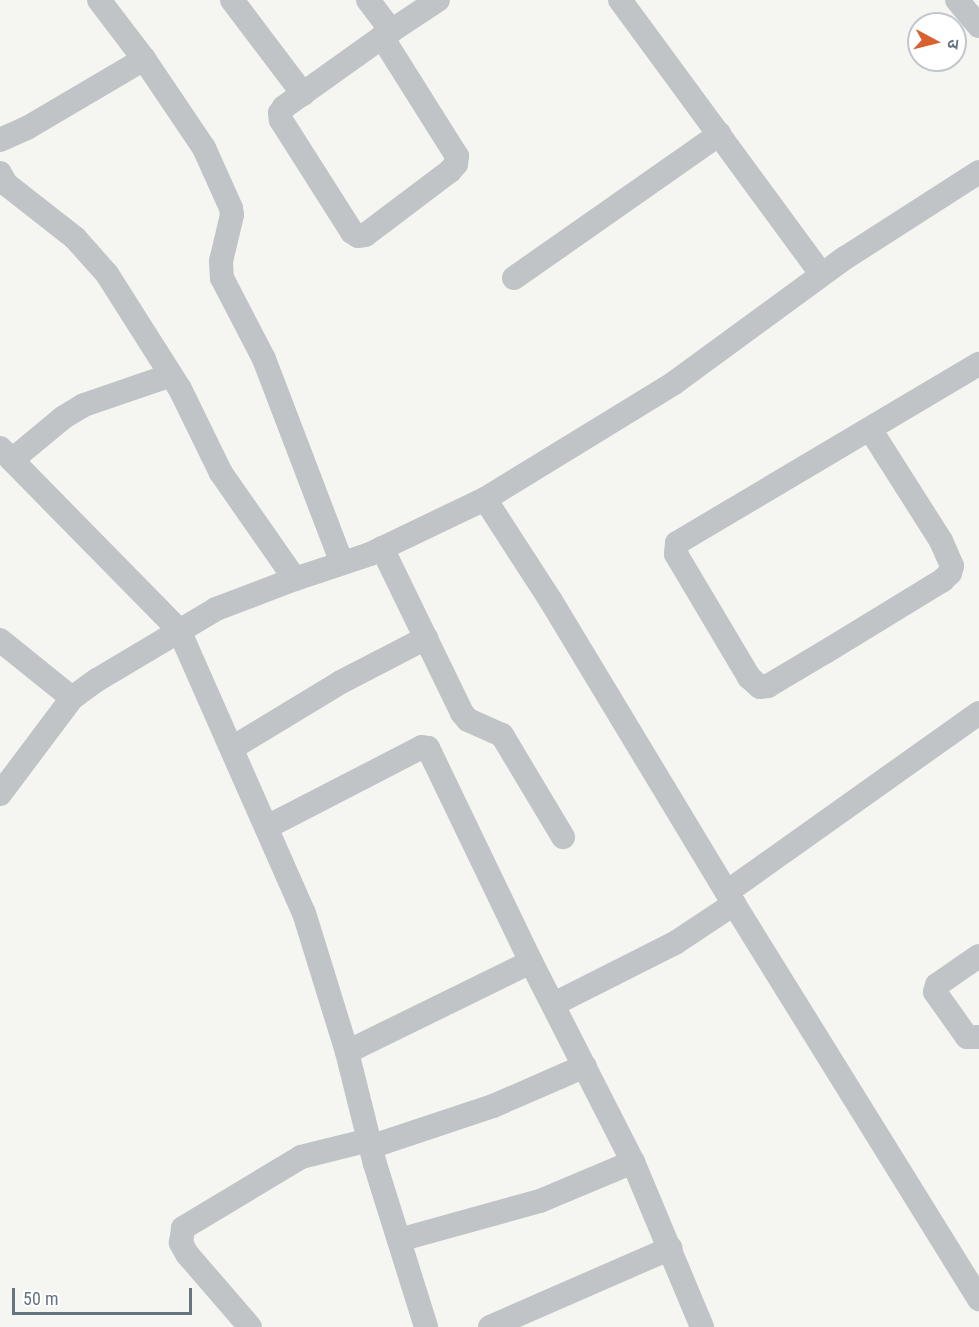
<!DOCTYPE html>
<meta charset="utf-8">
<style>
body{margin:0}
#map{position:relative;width:979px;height:1327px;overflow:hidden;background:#f5f5f2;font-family:"Roboto Condensed","Noto Sans Devanagari",sans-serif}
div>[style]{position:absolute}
.minor>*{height:24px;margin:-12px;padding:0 12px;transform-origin:12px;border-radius:12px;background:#c0c4c7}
span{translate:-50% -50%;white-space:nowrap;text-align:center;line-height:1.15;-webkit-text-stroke:6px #fff;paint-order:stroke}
.north{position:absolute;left:907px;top:12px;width:60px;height:60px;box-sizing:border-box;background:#fff;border:2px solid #c2c7cd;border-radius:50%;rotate:97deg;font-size:16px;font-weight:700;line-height:24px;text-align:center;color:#667381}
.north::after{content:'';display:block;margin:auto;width:21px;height:27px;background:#d8612f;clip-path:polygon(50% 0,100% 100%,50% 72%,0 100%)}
.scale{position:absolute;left:12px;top:1288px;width:180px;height:27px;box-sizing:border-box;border:3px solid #667381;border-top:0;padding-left:8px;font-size:18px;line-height:21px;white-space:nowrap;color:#667381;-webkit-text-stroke:4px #fff;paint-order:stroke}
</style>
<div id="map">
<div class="minor">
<i style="left:99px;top:0;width:74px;rotate:52.7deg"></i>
<i style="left:144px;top:59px;width:107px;rotate:56deg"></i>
<i style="left:204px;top:148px;width:66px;rotate:65.8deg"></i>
<i style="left:231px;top:208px;width:7px;rotate:82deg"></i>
<i style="left:232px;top:215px;width:47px;rotate:103.4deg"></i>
<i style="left:221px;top:261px;width:17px;rotate:87deg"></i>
<i style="left:222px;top:278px;width:91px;rotate:62.6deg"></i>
<i style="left:264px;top:359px;width:218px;rotate:69.1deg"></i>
<i style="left:232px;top:0;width:118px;rotate:52.9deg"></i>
<i style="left:368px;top:0;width:39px;rotate:53deg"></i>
<i style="left:620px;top:0;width:340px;rotate:53.7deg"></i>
<i style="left:957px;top:0;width:34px;rotate:50deg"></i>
<i style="left:382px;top:37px;width:141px;rotate:57.8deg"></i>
<i style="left:457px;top:156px;width:8px;rotate:97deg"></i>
<i style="left:456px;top:164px;width:9px;rotate:131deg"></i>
<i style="left:450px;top:171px;width:106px;rotate:143deg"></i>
<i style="left:365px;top:235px;width:7px;rotate:172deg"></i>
<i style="left:358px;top:236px;width:7px;rotate:-146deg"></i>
<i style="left:352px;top:232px;width:133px;rotate:-122.4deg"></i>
<i style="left:281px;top:120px;width:7px;rotate:-98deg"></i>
<i style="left:280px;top:113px;width:7px;rotate:-56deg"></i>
<i style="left:284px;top:107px;width:120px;rotate:-35.5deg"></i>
<i style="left:382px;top:37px;width:67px;rotate:-33.5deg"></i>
<i style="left:0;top:140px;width:30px;rotate:-24deg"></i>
<i style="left:27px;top:128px;width:136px;rotate:-30.5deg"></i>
<i style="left:0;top:173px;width:13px;rotate:61deg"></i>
<i style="left:6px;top:184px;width:88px;rotate:38deg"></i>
<i style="left:75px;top:238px;width:48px;rotate:48.4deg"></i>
<i style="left:107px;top:274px;width:136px;rotate:57.6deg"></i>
<i style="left:180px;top:389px;width:93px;rotate:64deg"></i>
<i style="left:221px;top:473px;width:129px;rotate:55.1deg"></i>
<i style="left:514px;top:278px;width:251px;rotate:-35deg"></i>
<i style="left:870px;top:429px;width:133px;rotate:57.6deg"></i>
<i style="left:941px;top:541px;width:27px;rotate:66deg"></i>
<i style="left:952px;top:566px;width:7px;rotate:106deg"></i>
<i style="left:950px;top:573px;width:10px;rotate:135deg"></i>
<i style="left:943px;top:580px;width:138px;rotate:148.6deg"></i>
<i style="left:825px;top:652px;width:66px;rotate:149.2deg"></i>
<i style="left:768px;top:686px;width:8px;rotate:173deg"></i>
<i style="left:760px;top:687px;width:15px;rotate:-138deg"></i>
<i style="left:749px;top:677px;width:143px;rotate:-120.7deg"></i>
<i style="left:676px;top:554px;width:11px;rotate:-85deg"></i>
<i style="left:677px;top:543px;width:351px;rotate:-30.7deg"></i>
<i style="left:0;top:448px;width:255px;rotate:45.5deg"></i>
<i style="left:179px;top:630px;width:309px;rotate:66.2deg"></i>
<i style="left:304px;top:913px;width:145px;rotate:72.8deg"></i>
<i style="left:347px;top:1052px;width:115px;rotate:76deg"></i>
<i style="left:375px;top:1164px;width:171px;rotate:72.6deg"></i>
<i style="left:12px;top:460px;width:67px;rotate:-39.6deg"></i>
<i style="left:64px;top:417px;width:23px;rotate:-31deg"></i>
<i style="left:84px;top:405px;width:92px;rotate:-19deg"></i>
<i style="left:485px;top:499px;width:121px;rotate:57.1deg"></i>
<i style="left:551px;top:601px;width:354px;rotate:58.9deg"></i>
<i style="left:734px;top:904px;width:465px;rotate:58.2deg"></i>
<i style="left:382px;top:548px;width:183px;rotate:64.1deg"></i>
<i style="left:462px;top:713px;width:9px;rotate:49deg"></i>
<i style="left:468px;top:720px;width:37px;rotate:24deg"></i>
<i style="left:502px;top:735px;width:119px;rotate:59.1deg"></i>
<i style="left:0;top:640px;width:92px;rotate:38.9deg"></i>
<i style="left:232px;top:748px;width:127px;rotate:-31.2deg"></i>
<i style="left:341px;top:682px;width:96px;rotate:-27.4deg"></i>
<i style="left:0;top:794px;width:120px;rotate:-53.1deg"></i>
<i style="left:72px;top:698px;width:31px;rotate:-36deg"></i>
<i style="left:97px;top:680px;width:139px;rotate:-30.8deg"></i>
<i style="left:216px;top:609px;width:85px;rotate:-20.8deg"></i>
<i style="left:295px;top:579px;width:79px;rotate:-18.4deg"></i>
<i style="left:370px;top:554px;width:127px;rotate:-25.6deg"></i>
<i style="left:485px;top:499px;width:222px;rotate:-31.5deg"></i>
<i style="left:674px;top:383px;width:212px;rotate:-36.2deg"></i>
<i style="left:845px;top:258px;width:159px;rotate:-32.7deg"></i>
<i style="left:267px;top:827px;width:174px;rotate:-27.3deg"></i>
<i style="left:422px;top:747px;width:6px;rotate:9deg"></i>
<i style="left:428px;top:748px;width:237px;rotate:64.3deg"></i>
<i style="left:531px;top:962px;width:225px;rotate:63deg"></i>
<i style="left:633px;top:1162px;width:179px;rotate:67.3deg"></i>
<i style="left:727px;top:892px;width:309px;rotate:-35.4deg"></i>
<i style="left:979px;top:956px;width:51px;rotate:145.4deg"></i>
<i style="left:937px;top:985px;width:7px;rotate:106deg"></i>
<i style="left:935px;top:992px;width:55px;rotate:54.6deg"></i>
<i style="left:967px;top:1037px;width:12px"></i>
<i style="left:554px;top:1004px;width:136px;rotate:-26.8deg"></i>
<i style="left:675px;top:943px;width:71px;rotate:-33.5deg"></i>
<i style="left:347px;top:1052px;width:205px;rotate:-26.1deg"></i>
<i style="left:370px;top:1147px;width:130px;rotate:-18.4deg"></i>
<i style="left:493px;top:1106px;width:100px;rotate:-23.5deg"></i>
<i style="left:399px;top:1240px;width:146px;rotate:-15.5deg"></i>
<i style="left:540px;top:1201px;width:101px;rotate:-22.8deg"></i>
<i style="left:250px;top:1327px;width:96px;rotate:-130.8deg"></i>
<i style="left:187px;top:1254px;width:13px;rotate:-119deg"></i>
<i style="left:181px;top:1243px;width:15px;rotate:-82deg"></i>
<i style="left:183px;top:1228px;width:138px;rotate:-31deg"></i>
<i style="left:301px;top:1157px;width:70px;rotate:-14deg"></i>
<i style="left:490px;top:1327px;width:197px;rotate:-23.6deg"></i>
</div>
<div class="north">उ</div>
<div class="scale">50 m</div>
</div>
